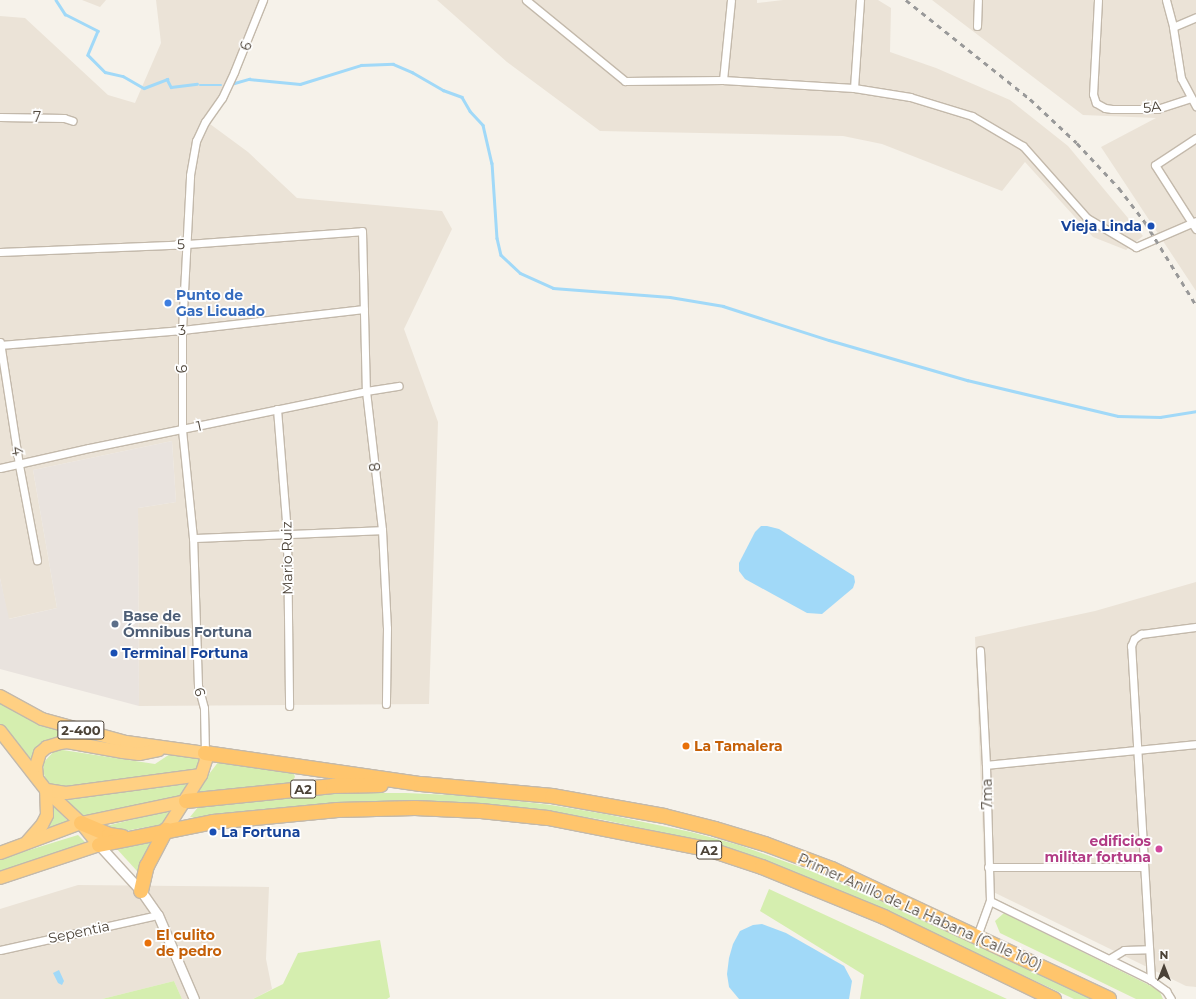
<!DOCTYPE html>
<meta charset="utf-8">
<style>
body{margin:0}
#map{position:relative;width:1196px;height:999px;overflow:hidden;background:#f6f2ea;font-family:Montserrat,sans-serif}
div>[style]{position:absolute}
.residential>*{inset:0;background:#ebe3d7}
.industrial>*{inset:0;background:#e9e3de}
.green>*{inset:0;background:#d5eeaf}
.water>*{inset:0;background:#a1d9f8}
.stream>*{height:2.5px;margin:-1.25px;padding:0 1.25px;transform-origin:1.25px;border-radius:1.25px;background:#a1d9f8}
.roads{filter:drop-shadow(1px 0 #c3b9ab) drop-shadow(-1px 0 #c3b9ab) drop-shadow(0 1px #c3b9ab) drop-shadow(0 -1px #c3b9ab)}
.minor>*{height:7px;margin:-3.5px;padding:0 3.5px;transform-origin:3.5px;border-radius:3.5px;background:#fff}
.tertiary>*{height:9px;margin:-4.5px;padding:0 4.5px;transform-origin:4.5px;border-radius:4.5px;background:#fff}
.trunk>*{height:12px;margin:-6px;padding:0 6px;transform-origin:6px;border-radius:6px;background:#ffd083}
.motorway>*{height:14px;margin:-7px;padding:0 7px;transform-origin:7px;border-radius:7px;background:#ffc56c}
.rail>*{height:2.5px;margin-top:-1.25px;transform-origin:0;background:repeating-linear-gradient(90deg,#999 0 5px,transparent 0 10px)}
.dots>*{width:11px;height:11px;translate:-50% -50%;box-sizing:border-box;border:2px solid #fff;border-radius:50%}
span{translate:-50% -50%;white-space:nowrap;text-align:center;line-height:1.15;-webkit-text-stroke:3.5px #fff;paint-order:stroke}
.shield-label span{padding:1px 3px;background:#fff;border:1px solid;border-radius:3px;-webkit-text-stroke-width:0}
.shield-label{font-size:13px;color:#4b4237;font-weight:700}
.street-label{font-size:14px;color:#4b4237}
.transit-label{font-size:14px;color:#164399;font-weight:700}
.right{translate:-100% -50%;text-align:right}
.left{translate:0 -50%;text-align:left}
.shop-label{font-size:14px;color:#366cbe;font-weight:700}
.service-label{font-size:14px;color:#4e5e75;font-weight:700}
.food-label{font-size:14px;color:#c56008;font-weight:700}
.hotel-label{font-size:14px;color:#b23c85;font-weight:700}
.north{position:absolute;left:1144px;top:947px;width:40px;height:40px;-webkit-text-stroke:3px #fff;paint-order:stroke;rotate:0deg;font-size:11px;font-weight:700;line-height:16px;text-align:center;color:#4b4237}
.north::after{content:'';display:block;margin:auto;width:14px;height:18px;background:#4b4237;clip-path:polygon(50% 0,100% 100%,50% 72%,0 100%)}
</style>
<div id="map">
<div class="residential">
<i style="clip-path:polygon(82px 0,106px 0,100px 7px)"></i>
<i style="clip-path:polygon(156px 0,264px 0,210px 124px,248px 152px,297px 198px,442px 211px,452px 229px,404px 329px,438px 422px,429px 704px,139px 706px,138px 508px,176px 502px,172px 441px,33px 470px,57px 608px,8px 619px,0 578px,0 16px,25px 18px,108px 95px,135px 103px,161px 43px)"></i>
<i style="clip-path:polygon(437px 0,757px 0,757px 3px,783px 0,878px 0,891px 8px,890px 52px,936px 68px,1010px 100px,1068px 146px,1143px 236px,1126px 250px,1093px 237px,1025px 162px,1002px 191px,882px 144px,843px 136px,600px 131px,507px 62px)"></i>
<i style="clip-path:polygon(932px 0,1196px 0,1196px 291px,1101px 147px,1156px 118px,1083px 115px)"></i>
<i style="clip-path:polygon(1196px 582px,1196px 987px,1186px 986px,985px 888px,975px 637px,1095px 611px)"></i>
<i style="clip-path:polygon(78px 885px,269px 887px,266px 959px,272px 989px,253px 999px,182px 999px,174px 981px,102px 999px,0 999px,0 909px)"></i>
</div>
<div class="industrial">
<i style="clip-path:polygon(172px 441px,176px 502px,138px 508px,139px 706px,0 669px,0 578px,9px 619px,57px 608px,33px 470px)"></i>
</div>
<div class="green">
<i style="clip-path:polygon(0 702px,35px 722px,81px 739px,51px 739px,40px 746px,29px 762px,0 724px)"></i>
<i style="clip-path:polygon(56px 749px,155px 764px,170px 754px,194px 757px,200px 760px,198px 770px,71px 789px,55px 787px,46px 780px,43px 771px,44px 762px)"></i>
<i style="clip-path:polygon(219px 761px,293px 771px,295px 777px,291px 783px,199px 792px,203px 782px)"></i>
<i style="clip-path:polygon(189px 782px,184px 797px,89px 819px,80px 813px,67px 800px)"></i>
<i style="clip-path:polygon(333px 793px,406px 793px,474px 796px,551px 805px,605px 814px,691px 832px,739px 845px,814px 872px,925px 918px,1094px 999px,1074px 999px,891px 914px,810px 879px,738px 853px,688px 838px,604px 820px,547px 811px,468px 803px,406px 802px,330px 803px,196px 818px,190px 817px,199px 806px)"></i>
<i style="clip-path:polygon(54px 807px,70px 823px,45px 832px,51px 821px)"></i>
<i style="clip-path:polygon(167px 811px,171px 815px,164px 824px,119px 832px,102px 827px)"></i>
<i style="clip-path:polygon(78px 835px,88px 845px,0 874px,0 859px)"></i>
<i style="clip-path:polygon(158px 838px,137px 871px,116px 848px)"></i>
<i style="clip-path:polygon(769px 889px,1007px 999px,860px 999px,864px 975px,760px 911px)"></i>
<i style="clip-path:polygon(1004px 913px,1159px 990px,1163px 999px,1136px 999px,1000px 933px,995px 921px)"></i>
<i style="clip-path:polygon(380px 940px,390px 997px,387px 999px,253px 999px,283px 984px,298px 953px)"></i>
<i style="clip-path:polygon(174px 981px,182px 999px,102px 999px)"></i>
</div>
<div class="water">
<i style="clip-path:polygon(761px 526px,767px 526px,779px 529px,854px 576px,855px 582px,853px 588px,822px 614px,807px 613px,745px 579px,739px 571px,739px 563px,755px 532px)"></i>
<i style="clip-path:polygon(762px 924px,786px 933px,844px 966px,852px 981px,849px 999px,739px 999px,729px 987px,727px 974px,729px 958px,733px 944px,740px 931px,753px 925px)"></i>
<i style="clip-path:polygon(59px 970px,64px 981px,62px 985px,58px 983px,53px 973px)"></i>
</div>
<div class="stream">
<i style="left:56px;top:0;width:17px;rotate:57deg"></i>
<i style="left:65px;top:14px;width:37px;rotate:27deg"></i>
<i style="left:98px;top:31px;width:26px;rotate:113deg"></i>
<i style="left:88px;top:55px;width:24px;rotate:45deg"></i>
<i style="left:105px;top:72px;width:18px;rotate:13deg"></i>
<i style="left:123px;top:76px;width:24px;rotate:30deg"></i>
<i style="left:144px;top:88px;width:25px;rotate:-21deg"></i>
<i style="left:167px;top:79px;width:9px;rotate:63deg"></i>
<i style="left:171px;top:87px;width:26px;rotate:-7deg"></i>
<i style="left:231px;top:84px;width:19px;rotate:-16deg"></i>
<i style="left:249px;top:79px;width:51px;rotate:5.6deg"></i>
<i style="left:300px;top:84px;width:64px;rotate:-17.3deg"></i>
<i style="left:361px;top:65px;width:32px;rotate:-2deg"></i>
<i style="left:393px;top:64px;width:21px;rotate:23deg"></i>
<i style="left:412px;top:72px;width:36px;rotate:30deg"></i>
<i style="left:443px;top:90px;width:20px;rotate:20deg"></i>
<i style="left:462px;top:97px;width:16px;rotate:60deg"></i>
<i style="left:470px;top:111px;width:19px;rotate:47deg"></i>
<i style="left:483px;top:125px;width:39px;rotate:77deg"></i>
<i style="left:492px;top:163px;width:75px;rotate:86.2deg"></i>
<i style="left:497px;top:238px;width:17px;rotate:77deg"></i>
<i style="left:501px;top:255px;width:26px;rotate:43deg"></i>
<i style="left:520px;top:273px;width:36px;rotate:24deg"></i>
<i style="left:553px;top:288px;width:117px;rotate:4.4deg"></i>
<i style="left:670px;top:297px;width:54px;rotate:9.6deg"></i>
<i style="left:723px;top:306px;width:111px;rotate:17.8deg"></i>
<i style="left:829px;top:340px;width:144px;rotate:16.2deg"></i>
<i style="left:967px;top:380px;width:155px;rotate:13.4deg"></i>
<i style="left:1118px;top:416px;width:42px;rotate:1.4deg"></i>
<i style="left:1160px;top:417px;width:36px;rotate:-9deg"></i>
<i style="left:200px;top:85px;width:21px"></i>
</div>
<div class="roads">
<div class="minor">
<i style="left:526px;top:0;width:128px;rotate:39.3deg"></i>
<i style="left:625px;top:81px;width:98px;rotate:-0.6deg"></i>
<i style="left:723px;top:80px;width:131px;rotate:3.5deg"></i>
<i style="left:854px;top:88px;width:57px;rotate:9.1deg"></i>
<i style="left:910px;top:97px;width:65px;rotate:17deg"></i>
<i style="left:972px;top:116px;width:59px;rotate:30.5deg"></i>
<i style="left:1023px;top:146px;width:96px;rotate:48.4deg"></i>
<i style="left:1087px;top:218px;width:57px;rotate:30.6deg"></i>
<i style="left:1136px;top:247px;width:65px;rotate:-23.4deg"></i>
<i style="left:1098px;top:0;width:94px;rotate:93deg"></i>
<i style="left:1093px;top:94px;width:9px;rotate:72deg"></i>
<i style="left:1096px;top:103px;width:10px;rotate:29deg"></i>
<i style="left:1105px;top:108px;width:7px;rotate:8deg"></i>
<i style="left:1112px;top:109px;width:45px"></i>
<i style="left:1157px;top:109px;width:36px;rotate:-18deg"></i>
<i style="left:1166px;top:0;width:28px;rotate:75deg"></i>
<i style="left:1173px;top:27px;width:52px;rotate:81.1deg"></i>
<i style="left:1181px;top:78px;width:32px;rotate:62deg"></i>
<i style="left:977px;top:26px;width:26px;rotate:-88deg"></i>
<i style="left:1173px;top:27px;width:25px;rotate:-23deg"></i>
<i style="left:723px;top:80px;width:80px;rotate:-84.3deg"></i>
<i style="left:854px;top:88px;width:88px;rotate:-86.1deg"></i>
<i style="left:0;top:117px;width:64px;rotate:0.9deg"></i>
<i style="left:64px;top:118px;width:9px;rotate:18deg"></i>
<i style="left:1196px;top:138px;width:49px;rotate:146.6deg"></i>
<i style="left:1155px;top:165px;width:76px;rotate:57.4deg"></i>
<i style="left:0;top:252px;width:187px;rotate:-2.4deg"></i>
<i style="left:187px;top:244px;width:175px;rotate:-4.2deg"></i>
<i style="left:362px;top:231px;width:160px;rotate:88.6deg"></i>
<i style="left:366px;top:391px;width:140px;rotate:83.4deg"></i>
<i style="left:382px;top:530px;width:98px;rotate:87.1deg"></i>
<i style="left:387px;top:628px;width:76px;rotate:90.8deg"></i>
<i style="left:0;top:342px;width:124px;rotate:81.2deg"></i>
<i style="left:19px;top:465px;width:97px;rotate:79.3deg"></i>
<i style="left:0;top:345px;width:183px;rotate:-4.7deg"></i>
<i style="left:182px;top:330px;width:183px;rotate:-6.6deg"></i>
<i style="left:277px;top:409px;width:125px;rotate:85.4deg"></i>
<i style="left:287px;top:534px;width:172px;rotate:89.3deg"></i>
<i style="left:0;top:468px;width:91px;rotate:-12.7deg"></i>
<i style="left:89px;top:448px;width:283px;rotate:-11.6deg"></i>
<i style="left:366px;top:391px;width:33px;rotate:-9deg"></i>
<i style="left:193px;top:538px;width:189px;rotate:-2.4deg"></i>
<i style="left:205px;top:753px;width:45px;rotate:-91.3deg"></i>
<i style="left:204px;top:708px;width:23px;rotate:-105deg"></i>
<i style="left:198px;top:686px;width:148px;rotate:-91.9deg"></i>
<i style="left:193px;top:538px;width:109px;rotate:-95.8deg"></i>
<i style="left:182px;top:430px;width:100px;rotate:-90deg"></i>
<i style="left:182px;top:330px;width:155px;rotate:-87deg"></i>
<i style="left:190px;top:175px;width:35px;rotate:-80deg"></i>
<i style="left:196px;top:141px;width:21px;rotate:-65deg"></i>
<i style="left:205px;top:122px;width:29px;rotate:-55deg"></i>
<i style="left:222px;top:98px;width:29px;rotate:-65deg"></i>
<i style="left:234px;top:72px;width:78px;rotate:-68.1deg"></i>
<i style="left:986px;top:765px;width:211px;rotate:-5.7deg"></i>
<i style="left:988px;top:867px;width:155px"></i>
<i style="left:990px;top:901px;width:179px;rotate:26.1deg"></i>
<i style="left:1151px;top:980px;width:19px;rotate:36deg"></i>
<i style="left:1166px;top:991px;width:9px;rotate:58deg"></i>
<i style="left:977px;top:936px;width:37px;rotate:-70deg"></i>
<i style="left:990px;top:901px;width:136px;rotate:-91.7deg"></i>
<i style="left:986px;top:765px;width:115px;rotate:-93deg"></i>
<i style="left:0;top:950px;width:162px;rotate:-12.5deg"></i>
<i style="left:1109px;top:959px;width:17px;rotate:-31deg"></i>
<i style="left:1124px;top:950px;width:25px;rotate:-2deg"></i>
<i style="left:1151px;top:980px;width:335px;rotate:-93.4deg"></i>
<i style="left:1131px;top:646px;width:8px;rotate:-67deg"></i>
<i style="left:1134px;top:639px;width:9px;rotate:-36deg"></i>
<i style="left:1141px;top:634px;width:55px;rotate:-7.3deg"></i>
</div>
<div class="tertiary">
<i style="left:99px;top:845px;width:62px;rotate:47.6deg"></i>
<i style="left:141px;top:891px;width:29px;rotate:55deg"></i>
<i style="left:158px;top:915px;width:91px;rotate:66.8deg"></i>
</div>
<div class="trunk">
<i style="left:0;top:696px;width:48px;rotate:28.7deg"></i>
<i style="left:42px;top:719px;width:87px;rotate:15.3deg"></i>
<i style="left:126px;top:742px;width:80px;rotate:7.9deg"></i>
<i style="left:205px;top:753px;width:7px;rotate:82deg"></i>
<i style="left:206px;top:760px;width:16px;rotate:108deg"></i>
<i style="left:201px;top:775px;width:65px;rotate:122.5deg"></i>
<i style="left:0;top:731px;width:75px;rotate:52.1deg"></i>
<i style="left:46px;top:790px;width:48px;rotate:43.3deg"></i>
<i style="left:81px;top:823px;width:28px;rotate:51deg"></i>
<i style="left:99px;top:845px;width:104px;rotate:161.6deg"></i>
<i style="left:37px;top:778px;width:12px;rotate:-95deg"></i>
<i style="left:36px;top:766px;width:14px;rotate:-73deg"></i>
<i style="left:40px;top:753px;width:9px;rotate:-41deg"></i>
<i style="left:47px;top:747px;width:14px;rotate:-17deg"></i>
<i style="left:60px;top:743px;width:7px;rotate:-8deg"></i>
<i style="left:67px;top:742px;width:57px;rotate:10.1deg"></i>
<i style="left:123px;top:752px;width:16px;rotate:7deg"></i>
<i style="left:139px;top:754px;width:20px;rotate:-11deg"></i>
<i style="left:47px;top:790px;width:19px;rotate:9deg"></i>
<i style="left:66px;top:793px;width:136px;rotate:-7.6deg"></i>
<i style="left:27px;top:842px;width:23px;rotate:-49deg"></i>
<i style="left:42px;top:825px;width:11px;rotate:-63deg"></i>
<i style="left:47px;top:815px;width:25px;rotate:-92deg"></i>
<i style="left:0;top:853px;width:86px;rotate:-20.3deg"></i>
<i style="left:81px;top:823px;width:107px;rotate:-11.8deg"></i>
</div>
<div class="motorway">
<i style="left:205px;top:753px;width:218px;rotate:8.2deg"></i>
<i style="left:421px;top:784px;width:132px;rotate:5.2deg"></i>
<i style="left:552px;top:796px;width:114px;rotate:10.1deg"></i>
<i style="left:664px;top:816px;width:53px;rotate:14.3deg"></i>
<i style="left:715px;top:829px;width:52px;rotate:16.7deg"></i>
<i style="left:765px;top:844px;width:72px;rotate:20.5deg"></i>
<i style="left:832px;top:869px;width:306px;rotate:25.1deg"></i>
<i style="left:186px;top:801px;width:148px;rotate:-5.8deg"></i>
<i style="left:333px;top:786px;width:48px;rotate:-1.2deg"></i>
<i style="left:81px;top:823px;width:30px;rotate:23deg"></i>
<i style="left:109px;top:835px;width:14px;rotate:8deg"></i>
<i style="left:99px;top:845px;width:116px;rotate:-11.4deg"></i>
<i style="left:213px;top:822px;width:125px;rotate:-5.5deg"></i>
<i style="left:337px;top:810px;width:78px;rotate:-1.5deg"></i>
<i style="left:415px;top:808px;width:66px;rotate:2.6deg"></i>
<i style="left:481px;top:811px;width:67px;rotate:6deg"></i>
<i style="left:548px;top:818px;width:166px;rotate:11.1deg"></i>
<i style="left:711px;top:850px;width:54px;rotate:18.4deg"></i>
<i style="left:762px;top:867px;width:132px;rotate:22.3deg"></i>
<i style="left:884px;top:917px;width:189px;rotate:25.8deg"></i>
<i style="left:141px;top:891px;width:26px;rotate:-77deg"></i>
<i style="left:147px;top:866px;width:41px;rotate:-62.2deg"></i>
</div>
</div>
<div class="rail">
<i style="left:906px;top:0;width:159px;rotate:38.6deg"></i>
<i style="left:1030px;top:99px;width:64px;rotate:43.1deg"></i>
<i style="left:1077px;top:143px;width:62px;rotate:47deg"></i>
<i style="left:1119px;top:188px;width:43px;rotate:52.6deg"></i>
<i style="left:1145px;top:222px;width:97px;rotate:58.4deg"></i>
</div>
<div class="dots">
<i style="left:1151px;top:226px;background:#1a4fb4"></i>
<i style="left:168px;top:303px;background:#3f7fe0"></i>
<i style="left:115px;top:624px;background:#5c6f8a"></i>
<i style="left:114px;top:653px;background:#1a4fb4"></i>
<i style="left:686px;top:746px;background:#e8710a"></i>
<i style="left:213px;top:832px;background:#1a4fb4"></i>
<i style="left:1159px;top:849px;background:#d1479c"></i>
<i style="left:148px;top:943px;background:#e8710a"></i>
</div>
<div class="shield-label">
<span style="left:81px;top:730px">2-400</span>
<span style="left:303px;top:789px">A2</span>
<span style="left:709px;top:850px">A2</span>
</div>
<div class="street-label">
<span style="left:246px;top:46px;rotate:-67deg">6</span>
<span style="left:1152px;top:107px;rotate:-7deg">5A</span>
<span style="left:37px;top:117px;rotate:1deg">7</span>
<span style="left:181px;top:244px;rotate:-3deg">5</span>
<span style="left:182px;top:330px;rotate:-6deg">3</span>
<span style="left:182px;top:369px;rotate:-90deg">6</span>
<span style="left:199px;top:426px;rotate:-12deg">1</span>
<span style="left:17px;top:451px;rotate:81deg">4</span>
<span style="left:375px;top:467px;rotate:-96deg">8</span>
<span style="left:287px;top:558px;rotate:-91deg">Mario Ruiz</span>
<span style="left:200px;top:692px;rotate:78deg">6</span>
<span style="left:987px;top:794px;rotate:-91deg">7ma</span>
<span style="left:920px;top:912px;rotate:24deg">Primer Anillo de La Habana (Calle 100)</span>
<span style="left:79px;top:932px;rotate:-12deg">Sepentia</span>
</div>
<div class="transit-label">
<span class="right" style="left:1142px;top:226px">Vieja Linda</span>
<span class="left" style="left:122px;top:653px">Terminal Fortuna</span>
<span class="left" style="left:221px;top:832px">La Fortuna</span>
</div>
<div class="shop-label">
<span class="left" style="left:176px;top:303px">Punto de<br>Gas Licuado</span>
</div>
<div class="service-label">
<span class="left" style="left:123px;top:624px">Base de<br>Ómnibus Fortuna</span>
</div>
<div class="food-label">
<span class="left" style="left:694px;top:746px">La Tamalera</span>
<span class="left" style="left:156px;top:943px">El culito<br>de pedro</span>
</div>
<div class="hotel-label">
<span class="right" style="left:1151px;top:849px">edificios<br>militar fortuna</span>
</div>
<div class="north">N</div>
</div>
